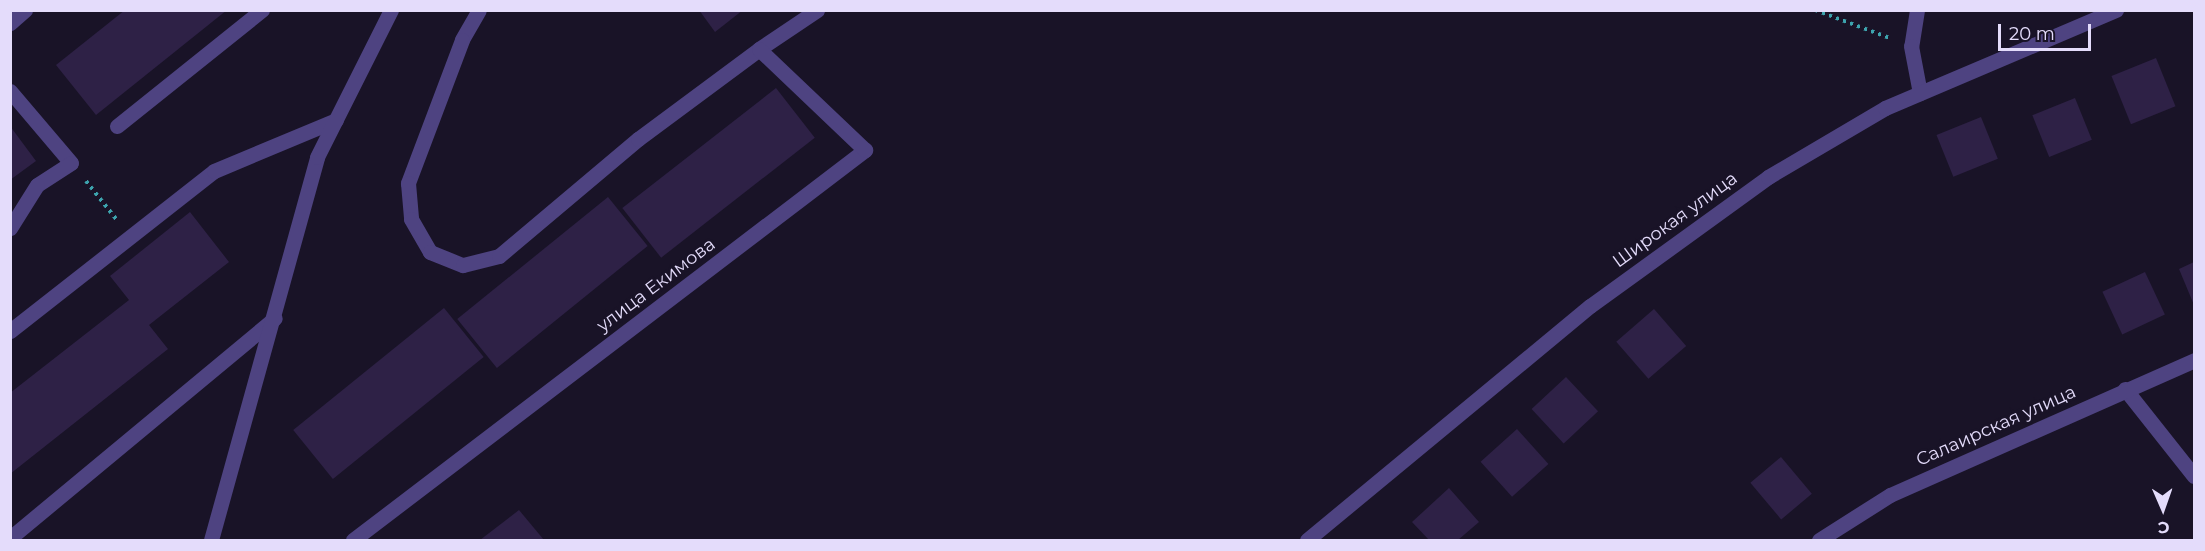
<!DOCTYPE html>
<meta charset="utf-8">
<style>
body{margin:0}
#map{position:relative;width:2205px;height:551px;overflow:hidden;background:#191327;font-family:Montserrat,sans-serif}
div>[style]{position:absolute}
.building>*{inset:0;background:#2e2146;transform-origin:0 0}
.path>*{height:4px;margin-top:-2px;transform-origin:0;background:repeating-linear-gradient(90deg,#3da4ae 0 3px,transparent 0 7.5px)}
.minor>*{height:15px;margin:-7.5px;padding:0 7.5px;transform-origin:7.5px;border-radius:7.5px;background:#4e4381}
span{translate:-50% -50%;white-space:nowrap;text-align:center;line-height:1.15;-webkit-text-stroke:5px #191327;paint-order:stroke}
.street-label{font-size:18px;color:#e4dcfb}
.frame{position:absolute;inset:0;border:12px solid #e4dcfb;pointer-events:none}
.north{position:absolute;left:2133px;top:479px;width:60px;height:60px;-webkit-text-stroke:4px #191327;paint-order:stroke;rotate:178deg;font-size:16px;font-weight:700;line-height:24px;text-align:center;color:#e4dcfb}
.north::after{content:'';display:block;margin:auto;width:21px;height:27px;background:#e4dcfb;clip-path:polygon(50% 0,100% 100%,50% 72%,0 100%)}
.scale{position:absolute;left:1998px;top:24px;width:93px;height:27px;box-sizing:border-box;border:3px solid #e4dcfb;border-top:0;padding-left:8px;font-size:18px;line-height:21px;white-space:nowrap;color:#e4dcfb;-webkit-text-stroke:4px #191327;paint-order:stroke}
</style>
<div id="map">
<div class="building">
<i style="clip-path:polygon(125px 10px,227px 10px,96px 115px,56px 65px)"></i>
<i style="clip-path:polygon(699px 10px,743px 10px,715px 32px)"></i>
<i style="left:2156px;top:58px;width:52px;height:48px;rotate:68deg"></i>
<i style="left:776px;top:88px;width:63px;height:195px;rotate:52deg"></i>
<i style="left:2075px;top:98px;width:45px;height:46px;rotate:68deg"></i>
<i style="left:1981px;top:117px;width:45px;height:48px;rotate:68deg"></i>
<i style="clip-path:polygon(10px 126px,36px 161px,10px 180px)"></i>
<i style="left:608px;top:197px;width:63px;height:194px;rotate:51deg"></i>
<i style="clip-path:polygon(190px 212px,229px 262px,149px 325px,168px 349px,10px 474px,10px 393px,129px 300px,110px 276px)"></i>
<i style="clip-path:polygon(2194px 262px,2194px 305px,2179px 269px)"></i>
<i style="left:2145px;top:272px;width:47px;height:47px;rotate:65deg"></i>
<i style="left:444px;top:308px;width:63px;height:194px;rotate:51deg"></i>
<i style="left:1654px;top:309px;width:49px;height:50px;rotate:49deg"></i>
<i style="left:1566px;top:377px;width:47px;height:47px;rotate:47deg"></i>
<i style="left:1517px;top:429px;width:47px;height:49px;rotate:48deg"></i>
<i style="left:1781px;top:457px;width:48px;height:40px;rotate:50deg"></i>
<i style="clip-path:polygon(1449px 488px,1479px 522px,1458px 540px,1429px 540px,1412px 522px)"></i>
<i style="clip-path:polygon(519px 510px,544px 540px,480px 540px)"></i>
</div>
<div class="path">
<i style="left:1815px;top:10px;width:80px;rotate:20.5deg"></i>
<i style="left:86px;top:181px;width:50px;rotate:51.5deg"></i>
</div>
<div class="minor">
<i style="left:479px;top:10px;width:34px;rotate:120deg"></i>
<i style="left:462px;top:40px;width:153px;rotate:110.7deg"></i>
<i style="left:408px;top:183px;width:36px;rotate:85deg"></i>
<i style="left:411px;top:219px;width:38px;rotate:60deg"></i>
<i style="left:430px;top:252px;width:35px;rotate:22deg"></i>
<i style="left:463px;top:265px;width:37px;rotate:-14deg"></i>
<i style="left:499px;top:256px;width:182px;rotate:-40.1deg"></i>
<i style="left:638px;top:139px;width:151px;rotate:-36.6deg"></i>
<i style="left:759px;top:49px;width:70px;rotate:-33.9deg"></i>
<i style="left:1917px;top:10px;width:36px;rotate:99deg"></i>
<i style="left:1911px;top:46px;width:48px;rotate:79.2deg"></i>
<i style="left:10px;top:23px;width:20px;rotate:-41deg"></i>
<i style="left:10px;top:91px;width:94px;rotate:49.7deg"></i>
<i style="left:71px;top:163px;width:40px;rotate:147.1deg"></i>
<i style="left:37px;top:185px;width:51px;rotate:122.1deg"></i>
<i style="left:117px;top:126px;width:186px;rotate:-38.7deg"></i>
<i style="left:10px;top:331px;width:259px;rotate:-38.1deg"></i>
<i style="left:214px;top:171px;width:132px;rotate:-22.7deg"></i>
<i style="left:2125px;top:389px;width:111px;rotate:51.6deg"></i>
<i style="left:10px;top:538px;width:344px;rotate:-39.7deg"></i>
<i style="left:211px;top:540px;width:397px;rotate:-74.5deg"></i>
<i style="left:317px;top:157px;width:165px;rotate:-63.3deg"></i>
<i style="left:353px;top:540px;width:644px;rotate:-37.3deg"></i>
<i style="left:865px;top:150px;width:146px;rotate:-136.4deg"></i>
<i style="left:1307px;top:540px;width:367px;rotate:-39.6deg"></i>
<i style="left:1590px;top:306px;width:220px;rotate:-35.9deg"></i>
<i style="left:1768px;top:177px;width:136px;rotate:-30.5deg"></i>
<i style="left:1885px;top:108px;width:251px;rotate:-23deg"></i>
<i style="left:1819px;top:540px;width:84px;rotate:-32.4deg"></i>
<i style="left:1890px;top:495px;width:333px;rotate:-23.9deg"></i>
</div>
<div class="street-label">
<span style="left:1675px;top:220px;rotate:-36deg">Широкая улица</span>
<span style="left:656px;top:285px;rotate:-37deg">улица Екимова</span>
<span style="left:1996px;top:426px;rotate:-24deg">Салаирская улица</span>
</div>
<div class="frame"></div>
<div class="north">С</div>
<div class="scale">20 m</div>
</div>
